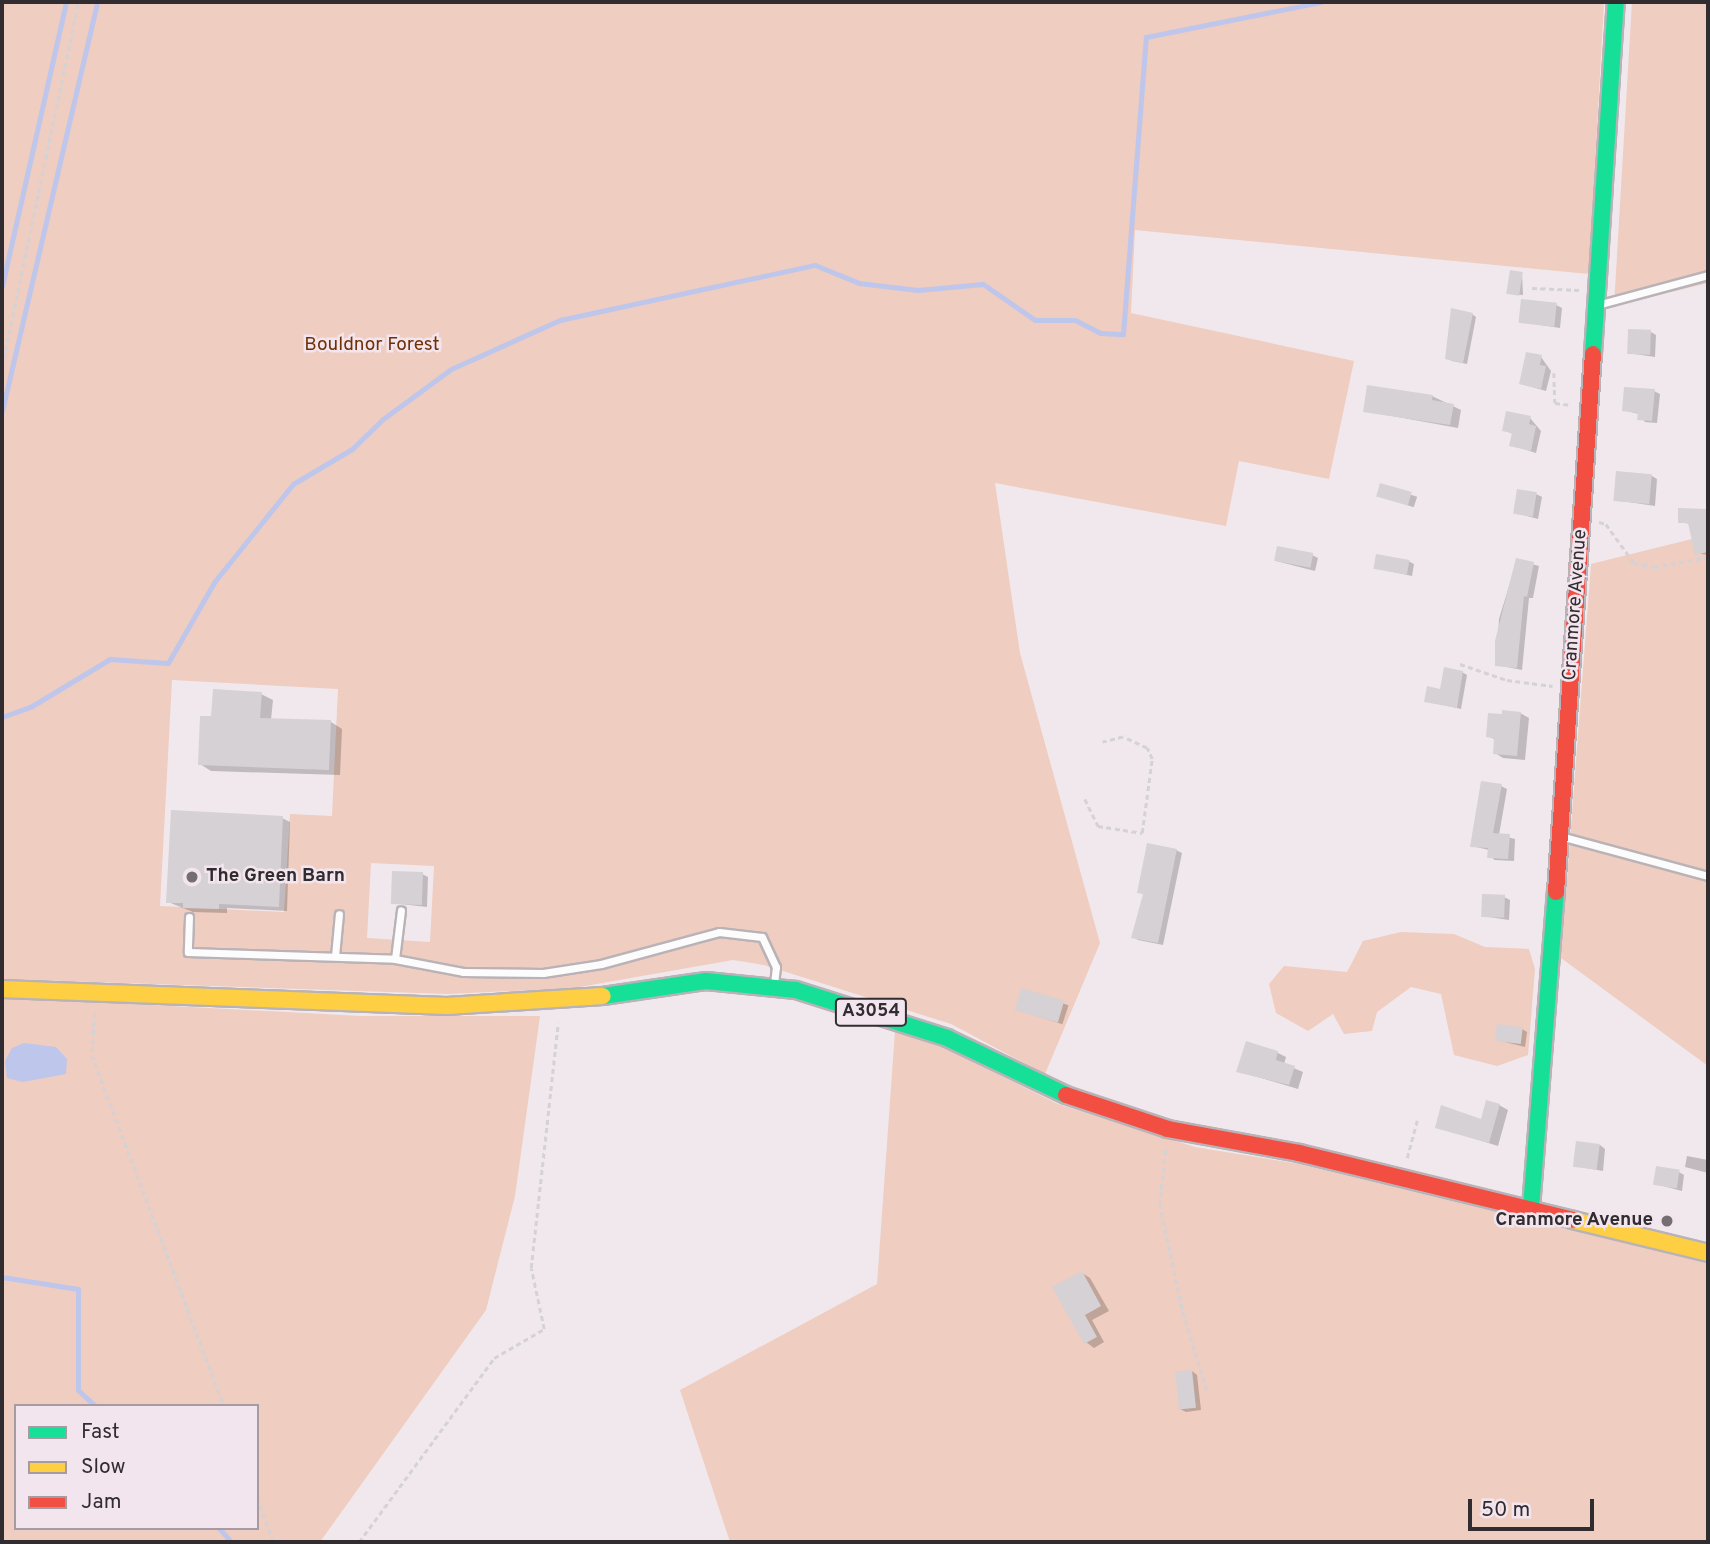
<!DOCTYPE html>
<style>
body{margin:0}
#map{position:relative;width:1710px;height:1544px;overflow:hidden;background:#f0e8ed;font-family:Overpass,sans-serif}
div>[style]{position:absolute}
.green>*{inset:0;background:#efcdc0}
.water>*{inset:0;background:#bec6eb}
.shadow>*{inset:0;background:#0003;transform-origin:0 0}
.stream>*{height:5px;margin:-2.5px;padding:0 2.5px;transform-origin:2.5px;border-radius:2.5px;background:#bec6eb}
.building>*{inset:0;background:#d5d1d5;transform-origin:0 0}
.path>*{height:2.5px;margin-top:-1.25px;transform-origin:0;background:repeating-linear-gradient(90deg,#d4d2d4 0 5px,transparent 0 8.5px)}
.roads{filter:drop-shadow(2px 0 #b9b3b7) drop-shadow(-2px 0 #b9b3b7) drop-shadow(0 2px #b9b3b7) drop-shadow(0 -2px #b9b3b7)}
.lane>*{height:7px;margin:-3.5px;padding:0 3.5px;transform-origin:3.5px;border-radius:3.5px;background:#fdfcfc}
.fast>*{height:16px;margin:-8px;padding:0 8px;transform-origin:8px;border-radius:8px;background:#16e098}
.slow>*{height:16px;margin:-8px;padding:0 8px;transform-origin:8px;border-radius:8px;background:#ffcf43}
.jam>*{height:16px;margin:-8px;padding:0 8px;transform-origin:8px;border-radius:8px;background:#f24e42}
.dots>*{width:19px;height:19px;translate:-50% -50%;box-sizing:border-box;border:4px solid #f3e5ee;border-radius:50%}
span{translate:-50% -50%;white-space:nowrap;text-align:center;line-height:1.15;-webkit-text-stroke:5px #f3e5ee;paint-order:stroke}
.shield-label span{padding:2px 5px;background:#f3e5ee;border:2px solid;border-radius:5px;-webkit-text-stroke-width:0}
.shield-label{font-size:18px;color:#312c30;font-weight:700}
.park-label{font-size:19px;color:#712f04}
.street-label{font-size:19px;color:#312c30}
.poi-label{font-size:19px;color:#312c30;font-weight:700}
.left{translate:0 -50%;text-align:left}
.right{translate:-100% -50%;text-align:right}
.frame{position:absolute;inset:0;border:4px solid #312c30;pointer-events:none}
.legend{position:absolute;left:14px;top:1404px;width:245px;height:126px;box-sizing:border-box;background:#f3e5ee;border:2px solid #a59ba2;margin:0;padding:9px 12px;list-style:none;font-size:21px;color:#312c30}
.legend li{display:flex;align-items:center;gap:14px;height:35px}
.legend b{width:35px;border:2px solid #a59ba2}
.scale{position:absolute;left:1468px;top:1499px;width:126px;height:32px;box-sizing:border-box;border:4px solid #312c30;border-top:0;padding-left:9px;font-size:21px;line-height:24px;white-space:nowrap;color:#312c30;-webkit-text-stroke:5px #f3e5ee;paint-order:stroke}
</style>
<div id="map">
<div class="green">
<i style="clip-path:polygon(evenodd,2px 2px,1604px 2px,1589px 274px,1135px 230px,1131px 313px,1354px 361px,1329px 479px,1239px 461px,1226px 526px,995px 483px,1020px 653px,1100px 943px,1045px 1074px,951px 1024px,764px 965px,733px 960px,574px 988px,448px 994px,2px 979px,2px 2px,172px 680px,338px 689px,332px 816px,290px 814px,284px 912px,160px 906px,172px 680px,2px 2px,371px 863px,434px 866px,430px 942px,367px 938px,371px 863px)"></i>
<i style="clip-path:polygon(1632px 2px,1708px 2px,1708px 283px,1614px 306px)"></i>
<i style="clip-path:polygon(1708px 535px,1708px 1066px,1561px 958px,1591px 564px)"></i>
<i style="clip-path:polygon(1401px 932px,1454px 934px,1485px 947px,1529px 949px,1535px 969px,1528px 1055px,1497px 1066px,1454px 1055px,1441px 994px,1411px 987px,1377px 1012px,1372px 1031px,1344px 1034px,1333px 1014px,1308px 1031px,1276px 1013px,1269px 984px,1284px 966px,1347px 972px,1363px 941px)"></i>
<i style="clip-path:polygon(evenodd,2px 997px,360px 1016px,540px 1016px,515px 1196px,486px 1310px,320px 1542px,2px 1542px,2px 997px,16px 1406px,257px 1406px,257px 1528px,16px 1528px,16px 1406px)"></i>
<i style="clip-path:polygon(895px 1031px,944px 1048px,1058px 1104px,1195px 1147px,1299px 1164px,1708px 1263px,1708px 1542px,730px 1542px,680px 1390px,877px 1284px)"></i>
</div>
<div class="water">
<i style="clip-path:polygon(24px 1043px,56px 1047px,67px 1059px,66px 1074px,23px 1082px,7px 1078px,5px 1061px,12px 1048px)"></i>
</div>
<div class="shadow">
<i style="clip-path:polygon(1522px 273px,1523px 295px,1512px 294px)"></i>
<i style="clip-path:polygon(1556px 305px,1562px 308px,1560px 328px,1521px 322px)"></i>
<i style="clip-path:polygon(1472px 314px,1476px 317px,1467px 364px,1452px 361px,1447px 358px)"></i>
<i style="clip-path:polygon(1651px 332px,1656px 335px,1655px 357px,1628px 353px)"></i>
<i style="clip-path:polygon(1541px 357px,1551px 371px,1546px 391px,1521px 384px)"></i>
<i style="clip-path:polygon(1654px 391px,1660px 394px,1657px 423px,1645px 422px,1639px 414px,1623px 410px)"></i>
<i style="clip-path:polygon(1432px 396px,1461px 410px,1458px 428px,1365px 411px)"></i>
<i style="clip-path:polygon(1530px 418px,1541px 431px,1536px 453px,1511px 445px,1513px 434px,1504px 430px)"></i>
<i style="clip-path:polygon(1652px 476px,1657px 479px,1655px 506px,1615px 500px)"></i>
<i style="left:1381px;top:485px;width:38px;height:11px;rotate:18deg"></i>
<i style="clip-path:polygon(1536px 494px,1542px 497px,1538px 519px,1515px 513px)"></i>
<i style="clip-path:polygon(1680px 510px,1708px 511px,1708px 555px,1697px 553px,1690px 524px,1680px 522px)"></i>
<i style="clip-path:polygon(1312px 555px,1318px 558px,1315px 571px,1276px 561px)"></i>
<i style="clip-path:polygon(1517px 560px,1539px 566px,1533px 598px,1529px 598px,1522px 670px,1497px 665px,1499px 619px)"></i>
<i style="clip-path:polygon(1408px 561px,1414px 564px,1412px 576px,1375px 568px)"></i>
<i style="clip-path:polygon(1462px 672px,1467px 675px,1461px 709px,1426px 701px)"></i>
<i style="clip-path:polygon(261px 694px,273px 700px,271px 720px,331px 722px,342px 729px,340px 775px,211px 771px,200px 764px,213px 718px)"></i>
<i style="clip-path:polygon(1520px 713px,1529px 718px,1525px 760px,1503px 758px,1495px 753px,1496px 740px,1488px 736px)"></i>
<i style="clip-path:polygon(1501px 786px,1507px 789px,1499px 835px,1515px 839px,1514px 861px,1494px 860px,1489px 850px,1472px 846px)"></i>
<i style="clip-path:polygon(282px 818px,290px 822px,287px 911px,227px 908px,227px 913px,193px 912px,168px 902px)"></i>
<i style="clip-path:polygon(1176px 850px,1182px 853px,1163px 945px,1138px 940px,1133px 937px,1145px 895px,1139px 892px)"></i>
<i style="clip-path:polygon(422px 874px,428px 877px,427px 907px,392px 903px)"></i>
<i style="clip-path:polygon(1504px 897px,1510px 900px,1509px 920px,1482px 916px)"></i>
<i style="left:1022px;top:990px;width:49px;height:20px;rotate:18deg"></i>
<i style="clip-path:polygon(1522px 1029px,1527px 1032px,1525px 1047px,1497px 1040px)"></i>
<i style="clip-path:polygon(1247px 1043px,1278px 1053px,1286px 1057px,1284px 1064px,1303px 1072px,1298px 1089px,1238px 1071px)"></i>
<i style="clip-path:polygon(1499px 1105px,1508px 1110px,1498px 1146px,1437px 1127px,1482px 1121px)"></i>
<i style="clip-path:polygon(1600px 1145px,1605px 1149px,1603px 1171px,1575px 1166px)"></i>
<i style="clip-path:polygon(1687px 1156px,1708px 1160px,1708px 1173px,1685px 1167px)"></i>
<i style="clip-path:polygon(1679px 1172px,1684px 1175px,1682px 1191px,1655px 1184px)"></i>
<i style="clip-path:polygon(1082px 1273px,1090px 1278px,1109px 1311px,1092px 1320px,1104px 1342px,1094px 1348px,1086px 1342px)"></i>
<i style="clip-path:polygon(1192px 1371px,1197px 1375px,1201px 1410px,1186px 1412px,1180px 1409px)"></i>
</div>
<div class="stream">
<i style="left:2px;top:286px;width:291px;rotate:-77.3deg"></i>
<i style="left:2px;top:411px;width:420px;rotate:-76.9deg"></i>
<i style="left:2px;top:717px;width:32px;rotate:-20deg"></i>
<i style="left:32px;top:706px;width:91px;rotate:-31.1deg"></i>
<i style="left:110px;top:659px;width:58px;rotate:3.9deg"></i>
<i style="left:168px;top:663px;width:95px;rotate:-60.2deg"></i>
<i style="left:215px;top:581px;width:124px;rotate:-51.2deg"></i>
<i style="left:293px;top:484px;width:69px;rotate:-30.7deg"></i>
<i style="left:352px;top:449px;width:43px;rotate:-44.1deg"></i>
<i style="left:383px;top:419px;width:84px;rotate:-36.3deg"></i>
<i style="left:451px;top:369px;width:120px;rotate:-24.2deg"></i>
<i style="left:560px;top:320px;width:261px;rotate:-12.2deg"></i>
<i style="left:815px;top:265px;width:48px;rotate:22.2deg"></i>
<i style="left:859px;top:283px;width:59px;rotate:6.8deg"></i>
<i style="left:918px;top:290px;width:65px;rotate:-5.3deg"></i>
<i style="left:983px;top:284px;width:63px;rotate:34.7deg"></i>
<i style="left:1035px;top:320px;width:40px"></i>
<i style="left:1075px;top:320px;width:29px;rotate:27deg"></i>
<i style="left:1101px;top:333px;width:22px;rotate:3deg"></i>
<i style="left:1123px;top:334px;width:298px;rotate:-85.6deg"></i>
<i style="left:1146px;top:37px;width:178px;rotate:-11.3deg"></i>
<i style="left:2px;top:1277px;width:77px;rotate:9deg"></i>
<i style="left:78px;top:1289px;width:101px;rotate:90deg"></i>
<i style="left:78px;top:1390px;width:23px;rotate:43deg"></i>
<i style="left:219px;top:1528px;width:18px;rotate:49deg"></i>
</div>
<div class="building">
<i style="left:1510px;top:270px;width:13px;height:24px;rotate:9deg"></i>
<i style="left:1521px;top:299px;width:36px;height:24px;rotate:6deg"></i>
<i style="clip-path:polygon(1451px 308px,1473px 313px,1463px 363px,1445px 359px)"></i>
<i style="left:1628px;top:329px;width:23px;height:25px;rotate:2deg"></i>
<i style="clip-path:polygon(1526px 352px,1542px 355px,1540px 365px,1546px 366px,1541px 389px,1519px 384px)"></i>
<i style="clip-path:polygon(1367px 385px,1433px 395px,1432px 400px,1454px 404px,1450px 425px,1363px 412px)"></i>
<i style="clip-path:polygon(1624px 387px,1655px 389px,1652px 421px,1637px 420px,1638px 413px,1622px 411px)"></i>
<i style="clip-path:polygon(1506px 411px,1531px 416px,1529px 424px,1536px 426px,1531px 451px,1509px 446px,1512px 433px,1502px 431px)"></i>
<i style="left:1616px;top:471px;width:36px;height:30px;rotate:5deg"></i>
<i style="left:1380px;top:483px;width:33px;height:14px;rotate:16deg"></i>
<i style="left:1517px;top:489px;width:20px;height:25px;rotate:9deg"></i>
<i style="clip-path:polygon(1678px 508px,1708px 509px,1708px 552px,1695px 555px,1688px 523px,1678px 523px)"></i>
<i style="left:1277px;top:546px;width:37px;height:15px;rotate:11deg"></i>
<i style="left:1376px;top:554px;width:34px;height:15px;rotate:10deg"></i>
<i style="clip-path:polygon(1516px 558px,1534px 562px,1527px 597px,1524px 596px,1517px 668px,1495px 666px,1495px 641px)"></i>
<i style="clip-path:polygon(1444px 667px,1463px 671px,1457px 708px,1424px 702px,1427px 686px,1440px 689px)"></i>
<i style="clip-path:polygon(213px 689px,262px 692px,260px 718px,331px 720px,329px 770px,198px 765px,200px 716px,211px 716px)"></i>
<i style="clip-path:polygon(1502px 710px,1521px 712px,1517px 756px,1493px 754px,1494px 738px,1486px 737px,1488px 713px,1502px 714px)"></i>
<i style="clip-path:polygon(1481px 781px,1502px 784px,1493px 833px,1510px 834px,1508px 859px,1487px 858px,1488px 848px,1470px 847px)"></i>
<i style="clip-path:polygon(171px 810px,283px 816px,279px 907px,219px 904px,219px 909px,183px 908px,183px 903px,166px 903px)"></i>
<i style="clip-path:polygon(1147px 843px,1177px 849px,1158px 943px,1131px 938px,1143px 894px,1137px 893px)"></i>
<i style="left:392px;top:871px;width:31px;height:33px;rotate:2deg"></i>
<i style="left:1482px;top:894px;width:23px;height:23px;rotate:2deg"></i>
<i style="left:1021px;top:988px;width:45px;height:23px;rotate:16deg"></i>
<i style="left:1497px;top:1024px;width:26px;height:17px;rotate:7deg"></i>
<i style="clip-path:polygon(1246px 1041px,1278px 1051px,1276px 1060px,1295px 1066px,1289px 1085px,1236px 1072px)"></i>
<i style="clip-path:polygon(1486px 1100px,1500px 1104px,1489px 1143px,1435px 1128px,1441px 1105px,1481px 1119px)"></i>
<i style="left:1576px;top:1141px;width:24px;height:26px;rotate:7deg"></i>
<i style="left:1656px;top:1166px;width:24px;height:19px;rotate:9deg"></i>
<i style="clip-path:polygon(1082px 1271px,1101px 1306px,1085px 1315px,1097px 1337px,1084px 1344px,1052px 1287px)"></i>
<i style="left:1192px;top:1370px;width:38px;height:17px;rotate:84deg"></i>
</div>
<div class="path">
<i style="left:1532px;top:288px;width:48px;rotate:2.4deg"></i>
<i style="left:2px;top:367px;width:373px;rotate:-78.2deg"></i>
<i style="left:1554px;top:373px;width:30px;rotate:88deg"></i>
<i style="left:1555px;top:403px;width:17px;rotate:7deg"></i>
<i style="left:1599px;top:522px;width:7px;rotate:16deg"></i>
<i style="left:1606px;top:524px;width:48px;rotate:54.3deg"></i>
<i style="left:1634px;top:563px;width:20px;rotate:11deg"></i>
<i style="left:1654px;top:567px;width:55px;rotate:-10.5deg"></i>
<i style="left:1460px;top:664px;width:50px;rotate:18.8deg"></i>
<i style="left:1507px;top:680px;width:46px;rotate:7.4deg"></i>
<i style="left:1085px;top:799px;width:30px;rotate:64deg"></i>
<i style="left:1098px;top:826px;width:45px;rotate:9deg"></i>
<i style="left:1142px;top:833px;width:75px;rotate:-82.3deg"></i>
<i style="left:1152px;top:759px;width:12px;rotate:-114deg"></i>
<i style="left:1147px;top:748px;width:26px;rotate:-155deg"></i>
<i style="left:1123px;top:737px;width:21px;rotate:166deg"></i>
<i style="left:95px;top:1013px;width:42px;rotate:94.1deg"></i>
<i style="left:92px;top:1055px;width:375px;rotate:69.4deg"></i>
<i style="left:1166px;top:1150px;width:54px;rotate:96.3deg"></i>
<i style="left:1160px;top:1204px;width:110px;rotate:78deg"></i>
<i style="left:1183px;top:1312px;width:82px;rotate:72.9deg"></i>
<i style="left:1407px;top:1158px;width:39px;rotate:-75deg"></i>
<i style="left:257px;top:1497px;width:48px;rotate:69.3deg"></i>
<i style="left:359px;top:1542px;width:228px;rotate:-53.7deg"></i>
<i style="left:494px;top:1358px;width:58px;rotate:-30.1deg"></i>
<i style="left:544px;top:1329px;width:62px;rotate:-102deg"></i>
<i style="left:531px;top:1268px;width:247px;rotate:-83.7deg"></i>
</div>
<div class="roads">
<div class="lane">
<i style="left:1597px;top:305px;width:115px;rotate:-15.1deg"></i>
<i style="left:1564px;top:837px;width:149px;rotate:15.2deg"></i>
<i style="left:189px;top:917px;width:35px;rotate:92deg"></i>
<i style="left:188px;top:952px;width:207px;rotate:1.9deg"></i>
<i style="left:395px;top:959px;width:69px;rotate:10.8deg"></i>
<i style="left:463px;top:972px;width:80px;rotate:0.7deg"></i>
<i style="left:543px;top:973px;width:59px;rotate:-8.8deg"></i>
<i style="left:601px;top:964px;width:122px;rotate:-15.2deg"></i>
<i style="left:719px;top:932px;width:43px;rotate:6.6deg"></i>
<i style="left:762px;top:937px;width:33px;rotate:65deg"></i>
<i style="left:776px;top:967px;width:16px;rotate:97deg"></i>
<i style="left:335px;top:956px;width:42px;rotate:-84.6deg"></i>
<i style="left:395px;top:959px;width:49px;rotate:-83deg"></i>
</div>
<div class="fast">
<i style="left:1593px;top:354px;width:353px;rotate:-86.3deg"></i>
<i style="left:603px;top:996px;width:104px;rotate:-8.3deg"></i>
<i style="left:706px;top:981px;width:90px;rotate:5.7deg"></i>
<i style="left:796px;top:990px;width:158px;rotate:17.6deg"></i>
<i style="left:947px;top:1038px;width:132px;rotate:25.6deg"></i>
<i style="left:1531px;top:1208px;width:317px;rotate:-85.5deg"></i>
</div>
<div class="slow">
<i style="left:2px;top:989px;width:445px;rotate:2.2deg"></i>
<i style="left:447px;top:1006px;width:156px;rotate:-3.7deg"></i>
<i style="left:1573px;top:1220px;width:139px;rotate:13.7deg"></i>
</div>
<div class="jam">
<i style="left:1556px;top:892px;width:539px;rotate:-86.07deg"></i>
<i style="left:1066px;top:1095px;width:108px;rotate:18.4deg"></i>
<i style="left:1168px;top:1129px;width:133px;rotate:10.4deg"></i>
<i style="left:1299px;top:1153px;width:282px;rotate:13.7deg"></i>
</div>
</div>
<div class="dots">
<i style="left:192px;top:877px;background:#746e72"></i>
<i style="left:1667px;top:1221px;background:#746e72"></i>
</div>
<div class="shield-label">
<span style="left:871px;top:1012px">A3054</span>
</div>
<div class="park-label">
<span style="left:372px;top:346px">Bouldnor Forest</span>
</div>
<div class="street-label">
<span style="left:1576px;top:605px;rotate:-86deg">Cranmore Avenue</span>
</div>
<div class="poi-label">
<span class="left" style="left:206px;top:877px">The Green Barn</span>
<span class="right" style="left:1653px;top:1221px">Cranmore Avenue</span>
</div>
<div class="frame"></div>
<ul class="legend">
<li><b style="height:9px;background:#16e098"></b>Fast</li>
<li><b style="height:9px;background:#ffcf43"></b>Slow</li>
<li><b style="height:9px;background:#f24e42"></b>Jam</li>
</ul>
<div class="scale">50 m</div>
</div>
